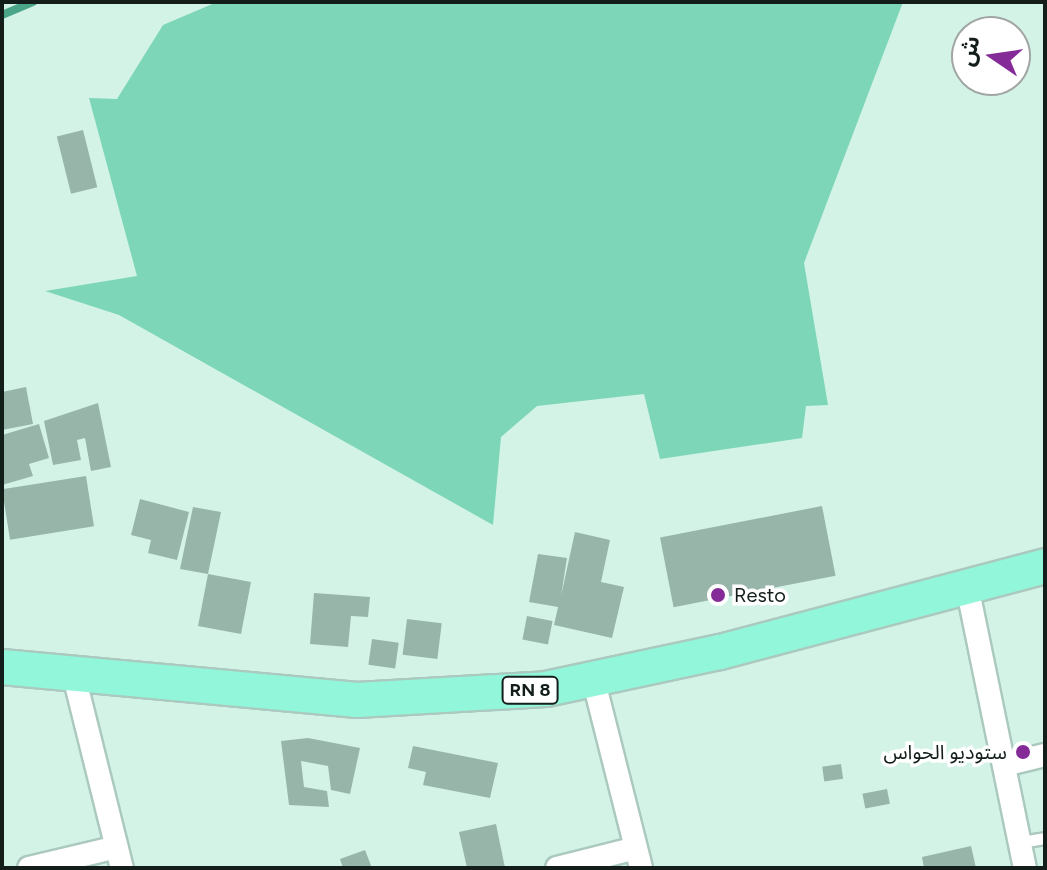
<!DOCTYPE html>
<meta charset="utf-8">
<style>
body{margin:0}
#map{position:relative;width:1047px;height:870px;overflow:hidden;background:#d4f3e7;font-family:Figtree,"Noto Sans Arabic",sans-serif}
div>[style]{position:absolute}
.green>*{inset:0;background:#7dd6b8}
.stream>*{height:8px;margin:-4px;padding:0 4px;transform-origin:4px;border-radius:4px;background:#4aa589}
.building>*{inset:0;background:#98b5aa;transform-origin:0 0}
.roads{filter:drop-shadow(2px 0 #abc9be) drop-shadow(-2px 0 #abc9be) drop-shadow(0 2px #abc9be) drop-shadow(0 -2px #abc9be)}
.lane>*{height:11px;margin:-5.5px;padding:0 5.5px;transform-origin:5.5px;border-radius:5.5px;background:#fff}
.street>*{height:22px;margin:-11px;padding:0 11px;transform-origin:11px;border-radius:11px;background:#fff}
.primary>*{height:34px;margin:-17px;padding:0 17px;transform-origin:17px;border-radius:17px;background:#91f6da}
.dots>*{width:22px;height:22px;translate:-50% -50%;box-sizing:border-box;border:4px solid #fff;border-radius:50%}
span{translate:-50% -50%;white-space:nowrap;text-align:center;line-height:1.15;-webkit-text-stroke:7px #fff;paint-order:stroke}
.shield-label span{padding:2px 6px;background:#fff;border:2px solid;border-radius:6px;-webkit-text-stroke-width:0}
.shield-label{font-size:18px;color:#131e1a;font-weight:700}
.poi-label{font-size:20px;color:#131e1a}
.left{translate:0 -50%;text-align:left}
.right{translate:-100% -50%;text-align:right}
.frame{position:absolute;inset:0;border:4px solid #131e1a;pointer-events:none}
.north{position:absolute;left:951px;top:16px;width:80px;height:80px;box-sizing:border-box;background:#fff;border:2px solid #a1a5a3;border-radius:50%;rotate:283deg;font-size:22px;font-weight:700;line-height:32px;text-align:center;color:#131e1a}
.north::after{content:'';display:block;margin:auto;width:28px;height:36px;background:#852b98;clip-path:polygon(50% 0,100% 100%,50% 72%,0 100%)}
</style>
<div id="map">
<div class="green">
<i style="clip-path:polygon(217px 2px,903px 2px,804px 263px,828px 405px,806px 406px,802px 438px,660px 459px,644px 394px,537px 406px,501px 437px,493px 525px,119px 315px,45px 291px,137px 276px,89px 98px,117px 99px,163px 25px)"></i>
</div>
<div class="stream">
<i style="left:2px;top:15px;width:34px;rotate:-23deg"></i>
</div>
<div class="building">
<i style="left:83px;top:130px;width:59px;height:27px;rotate:76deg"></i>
<i style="clip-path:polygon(26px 387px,33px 424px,2px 430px,2px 392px)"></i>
<i style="clip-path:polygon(98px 403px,111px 467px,91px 471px,85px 438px,77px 440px,81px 460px,53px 465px,44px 421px)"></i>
<i style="clip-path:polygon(39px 424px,49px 458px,29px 464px,33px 476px,2px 485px,2px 435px)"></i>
<i style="left:86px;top:476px;width:51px;height:85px;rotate:81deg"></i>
<i style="clip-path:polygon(140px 499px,189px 512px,177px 560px,148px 553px,151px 540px,131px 535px)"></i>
<i style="left:822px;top:506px;width:71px;height:165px;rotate:79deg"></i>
<i style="clip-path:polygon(193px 507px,221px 512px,208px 574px,251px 582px,241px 634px,198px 626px,208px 574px,180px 569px)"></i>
<i style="clip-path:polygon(575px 532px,610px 540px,601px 582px,624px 587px,612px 638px,554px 625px,558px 607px,529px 602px,538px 554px,567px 558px,561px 596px)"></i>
<i style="clip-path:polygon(314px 593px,370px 597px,368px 617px,351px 616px,348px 647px,310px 644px)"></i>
<i style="left:527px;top:616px;width:26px;height:24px;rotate:11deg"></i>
<i style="left:407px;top:619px;width:35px;height:36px;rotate:7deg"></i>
<i style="left:372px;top:639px;width:27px;height:26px;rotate:8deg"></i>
<i style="clip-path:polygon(308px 738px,360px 748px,350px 794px,331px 790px,328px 766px,301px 761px,304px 787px,327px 791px,329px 807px,289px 805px,281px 741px)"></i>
<i style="clip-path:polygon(413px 746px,498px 763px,490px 798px,423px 785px,426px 772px,408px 768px)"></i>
<i style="left:841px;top:764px;width:15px;height:19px;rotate:82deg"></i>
<i style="left:887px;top:789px;width:15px;height:25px;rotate:79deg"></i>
<i style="clip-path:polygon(496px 824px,505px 868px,467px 868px,459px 832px)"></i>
<i style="clip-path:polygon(971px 846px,976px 868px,924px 868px,922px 857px)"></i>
<i style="clip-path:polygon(365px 850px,372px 868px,343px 868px,340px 859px)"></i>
</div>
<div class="roads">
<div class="lane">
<i style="left:1020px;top:842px;width:25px;rotate:-9deg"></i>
</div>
<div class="street">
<i style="left:967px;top:586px;width:288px;rotate:78.4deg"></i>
<i style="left:74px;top:676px;width:198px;rotate:76deg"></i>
<i style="left:593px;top:678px;width:196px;rotate:75.8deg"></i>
<i style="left:1004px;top:765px;width:42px;rotate:-13.7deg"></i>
<i style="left:29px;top:868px;width:90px;rotate:-13.4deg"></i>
<i style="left:557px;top:868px;width:81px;rotate:-14.2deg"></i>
</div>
<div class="primary">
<i style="left:2px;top:667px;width:357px;rotate:5.3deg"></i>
<i style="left:357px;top:700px;width:189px;rotate:-3.3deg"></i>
<i style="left:546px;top:689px;width:178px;rotate:-12deg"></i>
<i style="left:720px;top:652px;width:336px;rotate:-14.8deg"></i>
</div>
</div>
<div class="dots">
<i style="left:718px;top:595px;background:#852b98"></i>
<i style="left:1023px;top:752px;background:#852b98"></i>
</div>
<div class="shield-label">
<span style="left:530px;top:690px">RN 8</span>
</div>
<div class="poi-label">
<span class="left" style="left:734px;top:595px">Resto</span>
<span class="right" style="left:1007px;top:752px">ستوديو الحواس</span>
</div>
<div class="frame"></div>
<div class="north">ش</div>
</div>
